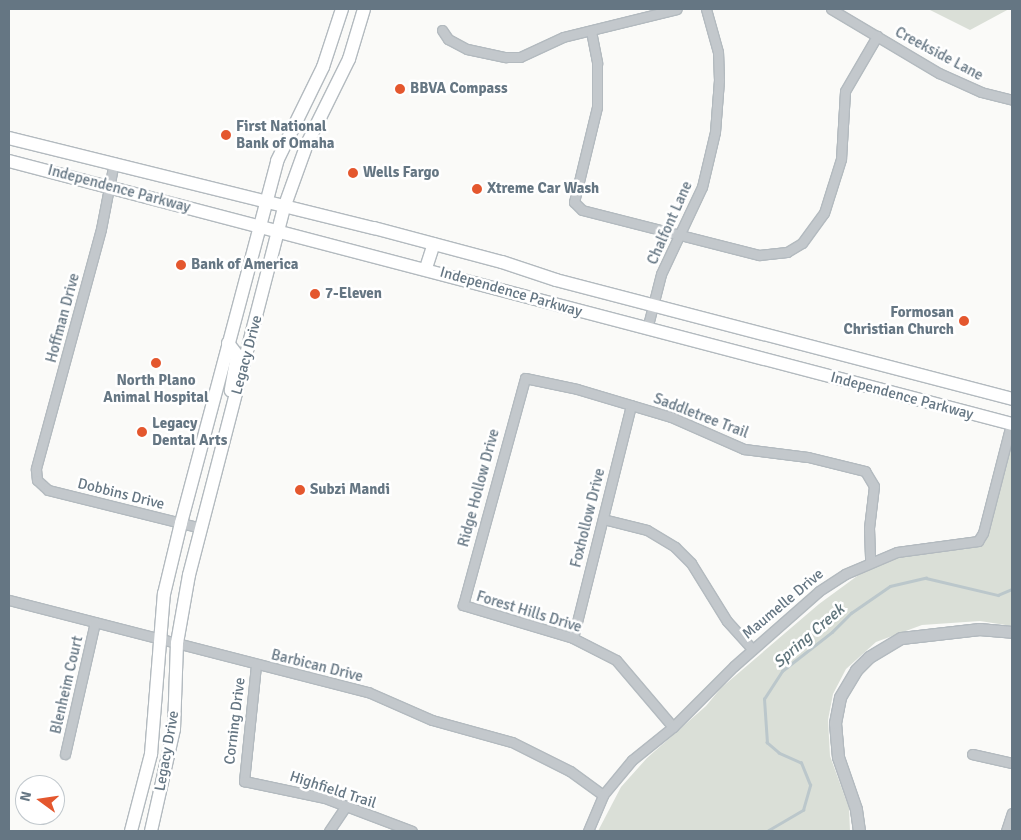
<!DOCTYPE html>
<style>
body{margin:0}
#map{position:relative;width:1021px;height:840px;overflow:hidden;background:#fafaf8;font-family:Signika,sans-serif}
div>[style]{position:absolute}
.green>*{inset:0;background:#dadfd7}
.stream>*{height:2.5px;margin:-1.25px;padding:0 1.25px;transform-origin:1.25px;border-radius:1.25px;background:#bbc7cb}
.roads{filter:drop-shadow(1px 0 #b3babf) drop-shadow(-1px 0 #b3babf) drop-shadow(0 1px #b3babf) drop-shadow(0 -1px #b3babf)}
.minor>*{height:9px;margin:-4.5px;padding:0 4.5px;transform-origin:4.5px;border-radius:4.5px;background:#c3c8cc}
.tertiary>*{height:11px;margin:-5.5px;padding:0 5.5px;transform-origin:5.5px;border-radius:5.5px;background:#c3c8cc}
.secondary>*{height:12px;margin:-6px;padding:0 6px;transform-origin:6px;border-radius:6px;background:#fff}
.dots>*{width:14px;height:14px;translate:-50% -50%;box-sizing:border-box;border:2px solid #fff;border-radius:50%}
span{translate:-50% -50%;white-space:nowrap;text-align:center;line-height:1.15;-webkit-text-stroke:5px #fff;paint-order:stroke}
.street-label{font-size:15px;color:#657683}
.poi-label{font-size:15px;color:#657683;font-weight:700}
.left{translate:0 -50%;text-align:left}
.right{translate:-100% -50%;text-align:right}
.water-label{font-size:16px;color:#60757c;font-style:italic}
.frame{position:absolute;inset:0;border:10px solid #657683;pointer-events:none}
.north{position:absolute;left:15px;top:775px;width:50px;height:50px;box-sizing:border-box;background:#fff;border:1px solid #c1c8cd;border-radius:50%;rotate:284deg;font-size:14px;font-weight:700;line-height:20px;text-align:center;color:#657683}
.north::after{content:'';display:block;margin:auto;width:18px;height:22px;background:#e4572e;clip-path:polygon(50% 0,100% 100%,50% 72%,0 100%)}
</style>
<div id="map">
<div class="green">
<i style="clip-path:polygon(928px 9px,1009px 9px,970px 30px)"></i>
<i style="clip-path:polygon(1012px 441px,1012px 626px,980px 621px,922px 625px,876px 642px,846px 669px,833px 694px,828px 720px,830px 756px,849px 808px,850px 831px,598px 831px,621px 787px,647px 758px,706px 706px,721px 688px,819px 604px,864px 571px,893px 559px,917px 553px,966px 549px,984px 542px)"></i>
</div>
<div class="stream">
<i style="left:767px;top:831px;width:42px;rotate:-30.3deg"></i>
<i style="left:803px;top:810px;width:26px;rotate:-74deg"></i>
<i style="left:810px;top:785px;width:24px;rotate:-112deg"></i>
<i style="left:801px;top:763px;width:24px;rotate:-156deg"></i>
<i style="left:779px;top:753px;width:16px;rotate:-140deg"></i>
<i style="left:767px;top:743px;width:44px;rotate:-93.9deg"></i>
<i style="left:764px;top:699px;width:33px;rotate:-57deg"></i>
<i style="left:782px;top:671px;width:63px;rotate:-38deg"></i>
<i style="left:832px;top:632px;width:27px;rotate:-45deg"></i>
<i style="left:851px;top:613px;width:47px;rotate:-34.7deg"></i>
<i style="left:890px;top:586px;width:37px;rotate:-13deg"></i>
<i style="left:926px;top:578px;width:74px;rotate:13.3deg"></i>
<i style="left:998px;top:595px;width:15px;rotate:-23deg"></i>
</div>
<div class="roads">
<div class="minor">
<i style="left:831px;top:9px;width:126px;rotate:30.7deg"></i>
<i style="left:939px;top:73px;width:46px;rotate:24.3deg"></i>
<i style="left:981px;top:92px;width:32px;rotate:14deg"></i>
<i style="left:442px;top:30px;width:11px;rotate:56deg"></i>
<i style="left:448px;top:39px;width:21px;rotate:28deg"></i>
<i style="left:467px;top:49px;width:40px;rotate:12deg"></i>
<i style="left:506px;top:57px;width:14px"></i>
<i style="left:520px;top:57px;width:47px;rotate:-24.9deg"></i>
<i style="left:563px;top:37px;width:117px;rotate:-13.8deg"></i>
<i style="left:591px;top:31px;width:33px;rotate:79deg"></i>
<i style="left:597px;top:63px;width:44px;rotate:90deg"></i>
<i style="left:597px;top:107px;width:98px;rotate:103.6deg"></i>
<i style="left:574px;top:202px;width:11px;rotate:45deg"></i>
<i style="left:582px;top:210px;width:183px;rotate:14.3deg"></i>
<i style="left:759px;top:255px;width:28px;rotate:-6deg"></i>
<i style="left:787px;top:252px;width:17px;rotate:-31deg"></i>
<i style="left:802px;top:243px;width:37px;rotate:-54deg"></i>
<i style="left:824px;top:213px;width:57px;rotate:-72.5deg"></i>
<i style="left:841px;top:159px;width:68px;rotate:-86.6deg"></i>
<i style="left:845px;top:91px;width:64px;rotate:-59.8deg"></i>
<i style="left:114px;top:162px;width:68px;rotate:101deg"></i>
<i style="left:101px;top:229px;width:249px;rotate:105.2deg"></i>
<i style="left:36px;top:469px;width:11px;rotate:85deg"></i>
<i style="left:37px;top:480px;width:15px;rotate:42deg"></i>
<i style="left:48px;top:490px;width:158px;rotate:13.9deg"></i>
<i style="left:647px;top:329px;width:57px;rotate:-75.7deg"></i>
<i style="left:661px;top:274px;width:96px;rotate:-64.8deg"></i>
<i style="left:702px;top:187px;width:57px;rotate:-76.7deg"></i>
<i style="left:715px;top:132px;width:52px;rotate:-85.6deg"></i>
<i style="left:719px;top:80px;width:28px;rotate:-92deg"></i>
<i style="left:718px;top:52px;width:45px;rotate:-105.6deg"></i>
<i style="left:603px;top:519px;width:45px;rotate:14deg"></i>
<i style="left:647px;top:530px;width:33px;rotate:31deg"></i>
<i style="left:675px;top:547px;width:23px;rotate:45deg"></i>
<i style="left:691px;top:563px;width:68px;rotate:58.2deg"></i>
<i style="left:727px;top:621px;width:38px;rotate:48deg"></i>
<i style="left:9px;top:600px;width:371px;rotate:14.4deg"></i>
<i style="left:368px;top:692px;width:70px;rotate:23.6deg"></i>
<i style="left:432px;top:720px;width:83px;rotate:15.4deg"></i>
<i style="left:512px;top:742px;width:65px;rotate:26.6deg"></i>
<i style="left:570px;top:771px;width:41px;rotate:36deg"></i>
<i style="left:573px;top:638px;width:240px;rotate:-76deg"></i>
<i style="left:256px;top:665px;width:117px;rotate:95.9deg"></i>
<i style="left:244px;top:781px;width:83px;rotate:11.9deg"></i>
<i style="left:325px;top:798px;width:93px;rotate:20.8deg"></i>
<i style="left:673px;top:727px;width:88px;rotate:-130.4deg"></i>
<i style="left:616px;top:660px;width:48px;rotate:-152.9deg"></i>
<i style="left:573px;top:638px;width:115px;rotate:-163.3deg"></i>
<i style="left:463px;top:605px;width:235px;rotate:-74.7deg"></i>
<i style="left:525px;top:378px;width:53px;rotate:11.9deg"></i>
<i style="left:577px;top:389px;width:98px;rotate:16.6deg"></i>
<i style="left:671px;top:417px;width:80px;rotate:23.7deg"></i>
<i style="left:744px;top:449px;width:64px;rotate:7.1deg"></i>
<i style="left:808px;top:457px;width:59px;rotate:13.8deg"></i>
<i style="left:865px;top:471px;width:17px;rotate:59deg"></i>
<i style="left:874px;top:486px;width:42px;rotate:96.8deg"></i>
<i style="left:869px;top:528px;width:35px;rotate:88deg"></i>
<i style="left:65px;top:754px;width:135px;rotate:-77.2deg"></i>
<i style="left:972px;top:754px;width:41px;rotate:12.7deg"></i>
<i style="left:329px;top:831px;width:30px;rotate:-56deg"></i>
<i style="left:588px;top:831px;width:39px;rotate:-67deg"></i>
<i style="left:603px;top:795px;width:45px;rotate:-50.4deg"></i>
<i style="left:632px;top:760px;width:53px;rotate:-38.8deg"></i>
<i style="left:673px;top:727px;width:86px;rotate:-45deg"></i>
<i style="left:734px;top:666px;width:113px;rotate:-41.4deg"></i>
<i style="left:819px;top:591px;width:31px;rotate:-33deg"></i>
<i style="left:845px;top:574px;width:56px;rotate:-22.9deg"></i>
<i style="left:897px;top:552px;width:82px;rotate:-7.7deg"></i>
<i style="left:978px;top:541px;width:9px;rotate:-58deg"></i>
<i style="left:983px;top:533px;width:113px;rotate:-75.6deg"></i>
<i style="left:1006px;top:831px;width:19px;rotate:-72deg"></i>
</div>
<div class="tertiary">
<i style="left:859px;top:831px;width:22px;rotate:-98deg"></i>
<i style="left:856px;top:809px;width:55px;rotate:-109.1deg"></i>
<i style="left:838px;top:757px;width:34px;rotate:-95deg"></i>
<i style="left:835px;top:723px;width:26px;rotate:-79deg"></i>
<i style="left:840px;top:697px;width:31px;rotate:-59deg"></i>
<i style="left:856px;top:670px;width:18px;rotate:-45deg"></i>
<i style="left:869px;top:657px;width:37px;rotate:-31deg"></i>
<i style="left:901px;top:638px;width:79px;rotate:-6.6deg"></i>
<i style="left:979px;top:629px;width:33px;rotate:5deg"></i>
</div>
<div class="secondary">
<i style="left:9px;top:138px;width:376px;rotate:13.9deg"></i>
<i style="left:374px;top:228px;width:132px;rotate:14.9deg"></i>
<i style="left:502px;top:262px;width:57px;rotate:18.4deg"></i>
<i style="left:556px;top:280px;width:471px;rotate:14.6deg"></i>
<i style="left:9px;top:161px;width:1037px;rotate:14.69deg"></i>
<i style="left:426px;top:268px;width:25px;rotate:-72deg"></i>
<i style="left:228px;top:343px;width:15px;rotate:53deg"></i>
<i style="left:237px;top:355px;width:36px;rotate:100deg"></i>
<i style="left:131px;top:831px;width:80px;rotate:-75.4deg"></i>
<i style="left:151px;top:754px;width:161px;rotate:-85.4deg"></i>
<i style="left:164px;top:594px;width:73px;rotate:-76.5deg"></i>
<i style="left:181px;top:523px;width:375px;rotate:-75.1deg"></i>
<i style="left:277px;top:161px;width:105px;rotate:-63.9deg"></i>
<i style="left:323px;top:67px;width:61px;rotate:-71.9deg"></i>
<i style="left:151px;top:831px;width:105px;rotate:-77.3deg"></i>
<i style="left:174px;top:729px;width:86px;rotate:-88deg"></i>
<i style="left:177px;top:643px;width:69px;rotate:-80deg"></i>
<i style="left:189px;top:575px;width:382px;rotate:-75.5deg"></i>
<i style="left:285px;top:205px;width:65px;rotate:-70.2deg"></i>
<i style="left:307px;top:144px;width:95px;rotate:-63.7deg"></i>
<i style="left:349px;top:59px;width:52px;rotate:-73.3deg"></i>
</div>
</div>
<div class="dots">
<i style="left:400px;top:89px;background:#e4572e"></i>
<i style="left:226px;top:135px;background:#e4572e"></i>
<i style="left:353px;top:173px;background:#e4572e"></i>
<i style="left:477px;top:189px;background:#e4572e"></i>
<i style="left:181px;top:265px;background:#e4572e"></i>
<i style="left:315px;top:294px;background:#e4572e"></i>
<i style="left:964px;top:321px;background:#e4572e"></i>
<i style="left:156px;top:363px;background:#e4572e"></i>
<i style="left:142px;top:432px;background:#e4572e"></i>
<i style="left:300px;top:490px;background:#e4572e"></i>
</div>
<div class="street-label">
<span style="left:939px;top:54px;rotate:28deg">Creekside Lane</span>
<span style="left:119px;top:189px;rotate:15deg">Independence Parkway</span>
<span style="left:670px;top:223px;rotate:-66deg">Chalfont Lane</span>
<span style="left:511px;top:292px;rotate:16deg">Independence Parkway</span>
<span style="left:63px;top:318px;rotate:-75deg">Hoffman Drive</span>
<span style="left:247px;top:355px;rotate:-75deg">Legacy Drive</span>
<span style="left:902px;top:396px;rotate:15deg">Independence Parkway</span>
<span style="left:701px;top:416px;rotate:21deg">Saddletree Trail</span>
<span style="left:479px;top:488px;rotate:-75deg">Ridge Hollow Drive</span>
<span style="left:121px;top:494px;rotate:14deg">Dobbins Drive</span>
<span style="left:588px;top:518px;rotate:-76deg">Foxhollow Drive</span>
<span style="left:783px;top:604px;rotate:-40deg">Maumelle Drive</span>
<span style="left:529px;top:612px;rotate:17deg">Forest Hills Drive</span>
<span style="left:317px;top:666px;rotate:14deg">Barbican Drive</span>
<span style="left:67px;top:685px;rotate:-77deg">Blenheim Court</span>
<span style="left:235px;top:721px;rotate:-83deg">Corning Drive</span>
<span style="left:167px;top:751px;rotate:-80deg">Legacy Drive</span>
<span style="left:333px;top:790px;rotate:18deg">Highfield Trail</span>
</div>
<div class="poi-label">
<span class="left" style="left:410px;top:89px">BBVA Compass</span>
<span class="left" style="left:236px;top:135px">First National<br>Bank of Omaha</span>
<span class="left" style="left:363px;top:173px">Wells Fargo</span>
<span class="left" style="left:487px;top:189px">Xtreme Car Wash</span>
<span class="left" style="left:191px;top:265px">Bank of America</span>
<span class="left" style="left:325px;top:294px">7-Eleven</span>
<span class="right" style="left:954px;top:321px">Formosan<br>Christian Church</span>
<span style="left:156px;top:389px">North Plano<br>Animal Hospital</span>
<span class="left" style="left:152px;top:432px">Legacy<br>Dental Arts</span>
<span class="left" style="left:310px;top:490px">Subzi Mandi</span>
</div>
<div class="water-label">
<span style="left:809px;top:636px;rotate:-41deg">Spring Creek</span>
</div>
<div class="frame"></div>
<div class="north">N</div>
</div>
